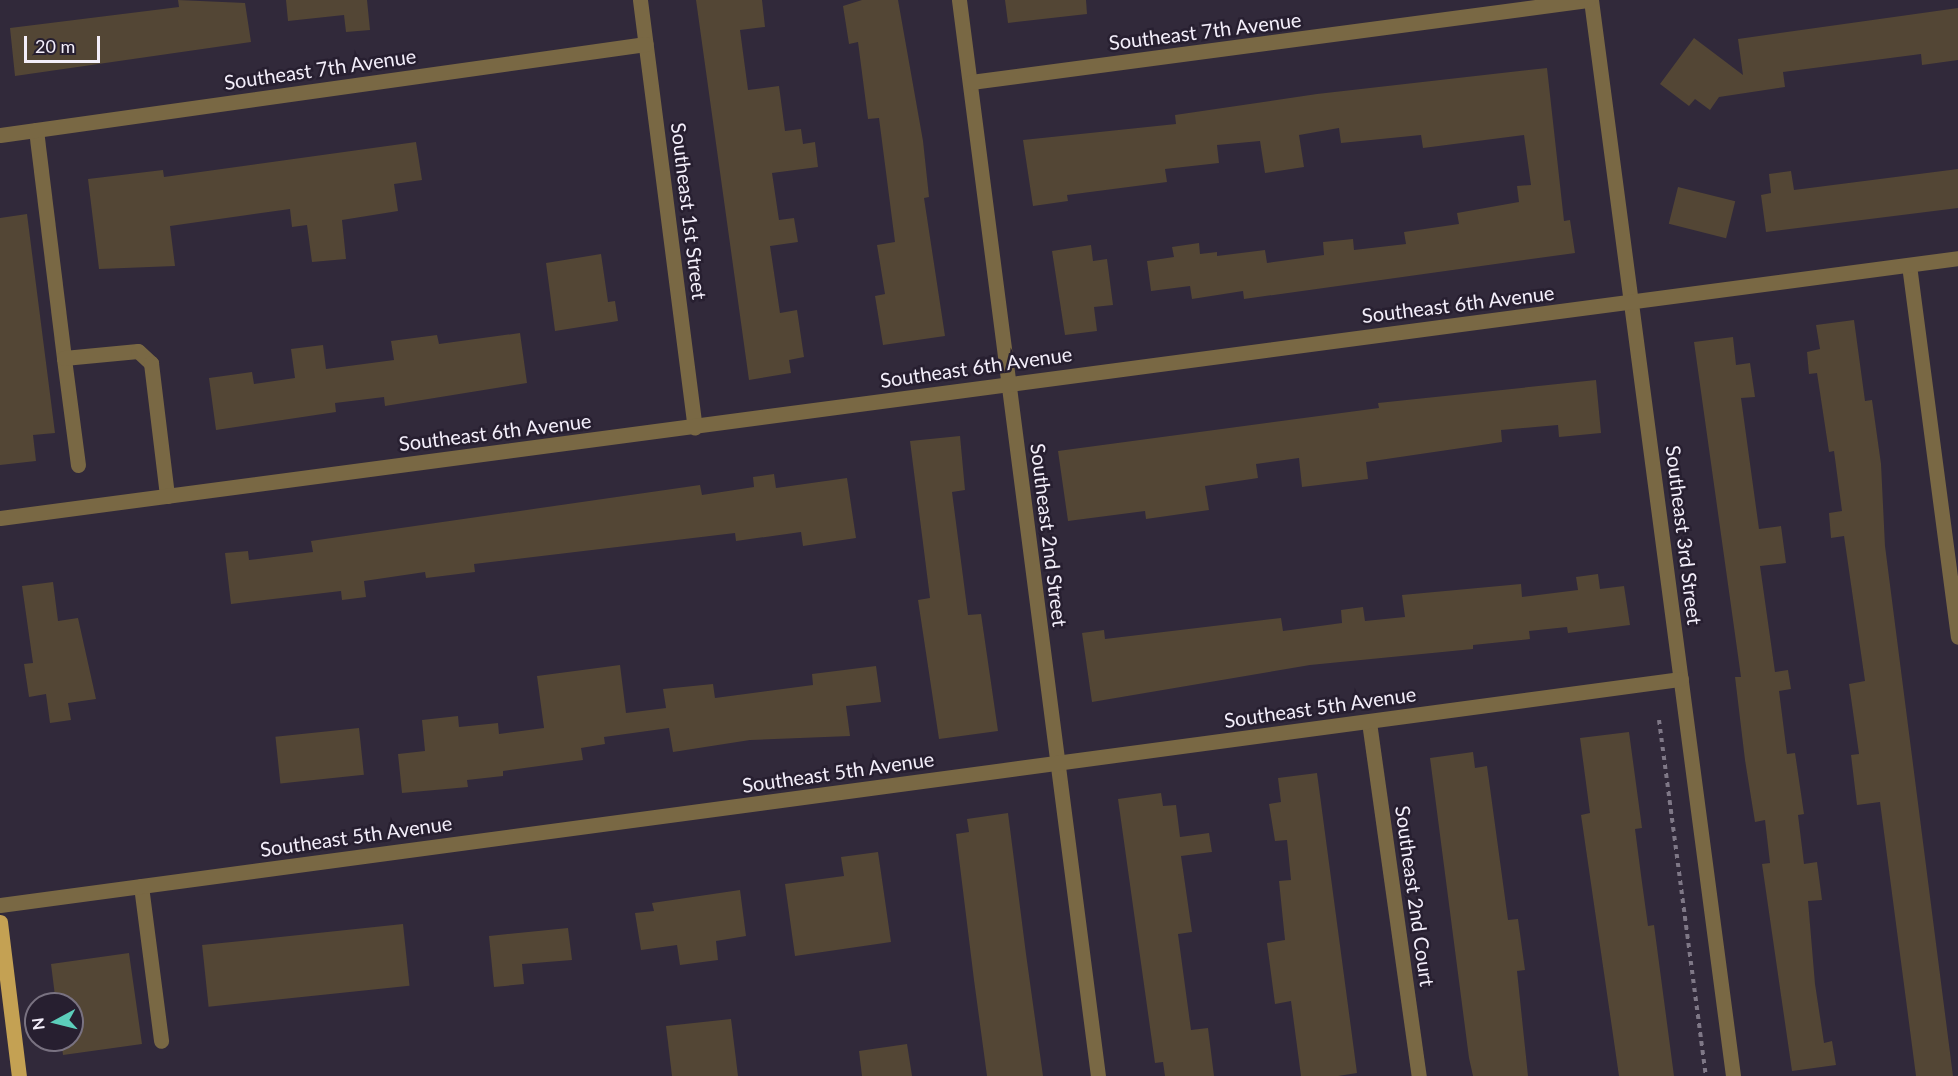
<!DOCTYPE html>
<style>
body{margin:0}
#map{position:relative;width:1958px;height:1076px;overflow:hidden;background:#31293a;font-family:Lato,sans-serif}
div>[style]{position:absolute}
.building>*{inset:0;background:#534635;transform-origin:0 0}
.path>*{height:4px;margin-top:-2px;transform-origin:0;background:repeating-linear-gradient(90deg,#7f7887 0 4.5px,transparent 0 9px)}
.minor>*{height:15px;margin:-7.5px;padding:0 7.5px;transform-origin:7.5px;border-radius:7.5px;background:#796844}
.major>*{height:15px;margin:-7.5px;padding:0 7.5px;transform-origin:7.5px;border-radius:7.5px;background:#c4a153}
span{translate:-50% -50%;white-space:nowrap;text-align:center;line-height:1.15;-webkit-text-stroke:5px #271f30;paint-order:stroke}
.street-label{font-size:20px;color:#f3eefa}
.north{position:absolute;left:24px;top:992px;width:60px;height:60px;box-sizing:border-box;background:#271f30;border:2px solid #797281;border-radius:50%;rotate:263deg;font-size:16px;font-weight:700;line-height:24px;text-align:center;color:#f3eefa}
.north::after{content:'';display:block;margin:auto;width:21px;height:27px;background:#5ccebb;clip-path:polygon(50% 0,100% 100%,50% 72%,0 100%)}
.scale{position:absolute;left:24px;top:36px;width:76px;height:27px;box-sizing:border-box;border:3px solid #f3eefa;border-top:0;padding-left:8px;font-size:18px;line-height:21px;white-space:nowrap;color:#f3eefa;-webkit-text-stroke:4px #271f30;paint-order:stroke}
</style>
<div id="map">
<div class="building">
<i style="clip-path:polygon(178px 0,245px 3px,251px 42px,15px 76px,10px 28px,179px 7px)"></i>
<i style="clip-path:polygon(286px 0,367px 0,370px 30px,346px 32px,344px 15px,288px 21px)"></i>
<i style="clip-path:polygon(696px 0,762px 0,765px 27px,740px 30px,748px 90px,779px 86px,785px 131px,801px 129px,803px 144px,815px 142px,818px 167px,772px 173px,779px 220px,794px 218px,798px 242px,770px 246px,780px 313px,797px 310px,804px 357px,789px 360px,791px 373px,749px 380px)"></i>
<i style="clip-path:polygon(862px 0,898px 0,923px 141px,929px 197px,924px 198px,945px 336px,883px 345px,875px 296px,885px 294px,877px 245px,895px 242px,879px 118px,868px 119px,858px 42px,849px 44px,843px 6px)"></i>
<i style="clip-path:polygon(1005px 0,1086px 0,1087px 14px,1008px 23px)"></i>
<i style="clip-path:polygon(1958px 8px,1958px 60px,1922px 65px,1921px 54px,1783px 72px,1785px 87px,1719px 97px,1710px 110px,1695px 99px,1689px 106px,1660px 84px,1694px 38px,1743px 75px,1738px 39px)"></i>
<i style="clip-path:polygon(1547px 68px,1564px 221px,1570px 220px,1575px 253px,1244px 299px,1243px 291px,1192px 299px,1190px 286px,1151px 291px,1147px 261px,1174px 257px,1172px 247px,1199px 243px,1200px 254px,1217px 252px,1217px 256px,1265px 250px,1267px 263px,1324px 255px,1323px 242px,1353px 239px,1354px 250px,1406px 244px,1404px 232px,1459px 224px,1457px 213px,1519px 202px,1517px 186px,1531px 185px,1524px 135px,1423px 148px,1421px 135px,1341px 143px,1339px 128px,1299px 135px,1304px 167px,1265px 173px,1260px 141px,1217px 145px,1219px 163px,1165px 169px,1167px 182px,1067px 195px,1068px 201px,1033px 206px,1023px 140px,1176px 124px,1175px 115px,1317px 94px)"></i>
<i style="clip-path:polygon(416px 142px,422px 180px,394px 184px,398px 211px,342px 220px,346px 259px,312px 262px,307px 225px,292px 227px,290px 209px,170px 226px,175px 266px,99px 269px,88px 179px,163px 170px,164px 177px)"></i>
<i style="clip-path:polygon(1958px 169px,1958px 208px,1766px 232px,1761px 195px,1771px 193px,1769px 174px,1791px 171px,1794px 190px)"></i>
<i style="left:1678px;top:187px;width:59px;height:38px;rotate:14deg"></i>
<i style="clip-path:polygon(27px 214px,55px 433px,33px 435px,36px 461px,0 465px,0 218px)"></i>
<i style="clip-path:polygon(1091px 245px,1093px 261px,1107px 259px,1113px 305px,1094px 307px,1097px 331px,1065px 335px,1052px 251px)"></i>
<i style="clip-path:polygon(601px 254px,608px 302px,615px 301px,618px 321px,555px 331px,546px 263px)"></i>
<i style="clip-path:polygon(1854px 320px,1865px 401px,1872px 400px,1881px 464px,1885px 546px,1953px 1076px,1916px 1076px,1880px 802px,1857px 805px,1851px 755px,1859px 754px,1849px 684px,1865px 681px,1844px 536px,1831px 538px,1829px 513px,1842px 511px,1834px 451px,1829px 452px,1817px 373px,1809px 374px,1807px 352px,1820px 349px,1816px 325px)"></i>
<i style="clip-path:polygon(520px 333px,527px 383px,385px 406px,384px 397px,335px 403px,336px 412px,216px 430px,209px 378px,252px 372px,254px 384px,295px 378px,291px 349px,323px 345px,326px 369px,394px 360px,391px 341px,437px 335px,439px 344px)"></i>
<i style="clip-path:polygon(1733px 337px,1736px 365px,1750px 363px,1755px 397px,1741px 398px,1759px 529px,1781px 526px,1786px 563px,1760px 566px,1775px 672px,1788px 670px,1791px 689px,1779px 691px,1787px 754px,1795px 753px,1804px 814px,1798px 815px,1804px 864px,1817px 862px,1822px 900px,1808px 901px,1815px 984px,1824px 1043px,1832px 1041px,1836px 1065px,1792px 1071px,1762px 864px,1770px 863px,1765px 820px,1755px 822px,1745px 760px,1735px 677px,1741px 677px,1694px 342px)"></i>
<i style="clip-path:polygon(1596px 380px,1601px 433px,1559px 437px,1558px 425px,1501px 430px,1502px 442px,1366px 462px,1368px 479px,1302px 487px,1299px 458px,1256px 464px,1258px 478px,1205px 486px,1209px 510px,1146px 519px,1145px 511px,1068px 521px,1058px 451px,1379px 408px,1378px 403px)"></i>
<i style="clip-path:polygon(960px 436px,965px 490px,952px 492px,968px 615px,981px 614px,998px 731px,939px 739px,918px 600px,930px 598px,910px 441px)"></i>
<i style="clip-path:polygon(774px 474px,776px 488px,847px 478px,856px 538px,803px 546px,801px 532px,736px 541px,735px 533px,474px 564px,475px 572px,426px 578px,425px 572px,364px 581px,366px 597px,342px 600px,341px 591px,231px 604px,225px 553px,248px 551px,249px 560px,313px 552px,311px 541px,700px 485px,702px 495px,754px 487px,753px 477px)"></i>
<i style="clip-path:polygon(1598px 574px,1600px 589px,1624px 586px,1630px 625px,1568px 633px,1567px 627px,1529px 631px,1530px 639px,1473px 645px,1473px 649px,1310px 665px,1092px 702px,1082px 633px,1104px 630px,1105px 639px,1281px 618px,1283px 631px,1342px 623px,1341px 610px,1363px 607px,1365px 621px,1405px 617px,1402px 595px,1521px 584px,1522px 597px,1578px 590px,1576px 577px)"></i>
<i style="clip-path:polygon(53px 582px,58px 621px,78px 618px,96px 699px,68px 703px,71px 720px,50px 723px,46px 694px,29px 697px,24px 664px,33px 663px,22px 586px)"></i>
<i style="clip-path:polygon(620px 665px,626px 713px,666px 708px,663px 689px,713px 684px,715px 698px,813px 685px,812px 674px,876px 666px,881px 702px,846px 706px,850px 736px,750px 740px,673px 752px,669px 728px,604px 737px,605px 744px,581px 748px,583px 760px,503px 771px,503px 776px,467px 780px,468px 787px,402px 793px,398px 754px,425px 751px,422px 720px,458px 716px,459px 727px,498px 723px,499px 734px,544px 728px,537px 676px)"></i>
<i style="left:359px;top:728px;width:47px;height:84px;rotate:84deg"></i>
<i style="clip-path:polygon(1629px 732px,1642px 828px,1635px 829px,1641px 875px,1648px 926px,1654px 925px,1674px 1076px,1619px 1076px,1581px 815px,1590px 813px,1580px 738px)"></i>
<i style="clip-path:polygon(1473px 752px,1475px 768px,1487px 766px,1508px 920px,1518px 919px,1525px 970px,1517px 971px,1528px 1076px,1473px 1076px,1469px 1058px,1430px 758px)"></i>
<i style="clip-path:polygon(1317px 773px,1357px 1073px,1338px 1076px,1301px 1076px,1291px 1001px,1275px 1004px,1267px 943px,1285px 940px,1279px 881px,1291px 880px,1287px 840px,1275px 841px,1269px 804px,1281px 802px,1278px 778px)"></i>
<i style="clip-path:polygon(1161px 793px,1163px 806px,1176px 805px,1180px 837px,1209px 833px,1212px 852px,1181px 856px,1192px 932px,1178px 934px,1191px 1030px,1208px 1028px,1214px 1076px,1165px 1076px,1163px 1062px,1155px 1063px,1118px 799px)"></i>
<i style="clip-path:polygon(1008px 813px,1026px 954px,1043px 1076px,987px 1076px,974px 980px,956px 834px,969px 832px,967px 819px)"></i>
<i style="clip-path:polygon(878px 852px,891px 942px,795px 956px,785px 884px,844px 876px,841px 857px)"></i>
<i style="clip-path:polygon(740px 890px,746px 936px,716px 941px,718px 960px,680px 965px,677px 945px,641px 950px,635px 913px,654px 911px,652px 903px)"></i>
<i style="left:403px;top:924px;width:62px;height:202px;rotate:84deg"></i>
<i style="clip-path:polygon(568px 928px,572px 960px,522px 964px,524px 984px,494px 987px,489px 936px)"></i>
<i style="clip-path:polygon(129px 953px,142px 1044px,63px 1055px,61px 1040px,72px 1040px,72px 1004px,56px 1004px,51px 964px)"></i>
<i style="clip-path:polygon(731px 1019px,738px 1076px,672px 1076px,666px 1026px)"></i>
<i style="clip-path:polygon(907px 1044px,912px 1076px,862px 1076px,859px 1051px)"></i>
</div>
<div class="path">
<i style="left:1659px;top:720px;width:359px;rotate:82.5deg"></i>
</div>
<div class="minor">
<i style="left:640px;top:0;width:431px;rotate:82.7deg"></i>
<i style="left:959px;top:0;width:1085px;rotate:82.64deg"></i>
<i style="left:1591px;top:0;width:1085px;rotate:82.48deg"></i>
<i style="left:971px;top:82px;width:622px;rotate:-7.57deg"></i>
<i style="left:36px;top:130px;width:230px;rotate:83deg"></i>
<i style="left:0;top:135px;width:652px;rotate:-8.02deg"></i>
<i style="left:1909px;top:265px;width:375px;rotate:82.5deg"></i>
<i style="left:78px;top:465px;width:108px;rotate:-97.5deg"></i>
<i style="left:64px;top:358px;width:74px;rotate:-5.4deg"></i>
<i style="left:138px;top:351px;width:18px;rotate:43deg"></i>
<i style="left:151px;top:363px;width:134px;rotate:83.1deg"></i>
<i style="left:0;top:518px;width:1975px;rotate:-7.56deg"></i>
<i style="left:1369px;top:722px;width:358px;rotate:82deg"></i>
<i style="left:141px;top:886px;width:156px;rotate:82.6deg"></i>
<i style="left:0;top:905px;width:1696px;rotate:-7.66deg"></i>
</div>
<div class="major">
<i style="left:0;top:922px;width:155px;rotate:83deg"></i>
</div>
<div class="street-label">
<span style="left:1205px;top:31px;rotate:-7deg">Southeast 7th Avenue</span>
<span style="left:320px;top:69px;rotate:-8deg">Southeast 7th Avenue</span>
<span style="left:689px;top:211px;rotate:83deg">Southeast 1st Street</span>
<span style="left:1458px;top:304px;rotate:-7deg">Southeast 6th Avenue</span>
<span style="left:976px;top:367px;rotate:-8deg">Southeast 6th Avenue</span>
<span style="left:495px;top:432px;rotate:-7deg">Southeast 6th Avenue</span>
<span style="left:1049px;top:535px;rotate:83deg">Southeast 2nd Street</span>
<span style="left:1684px;top:535px;rotate:83deg">Southeast 3rd Street</span>
<span style="left:1320px;top:707px;rotate:-8deg">Southeast 5th Avenue</span>
<span style="left:838px;top:772px;rotate:-8deg">Southeast 5th Avenue</span>
<span style="left:356px;top:836px;rotate:-8deg">Southeast 5th Avenue</span>
<span style="left:1415px;top:896px;rotate:82deg">Southeast 2nd Court</span>
</div>
<div class="north">N</div>
<div class="scale">20 m</div>
</div>
